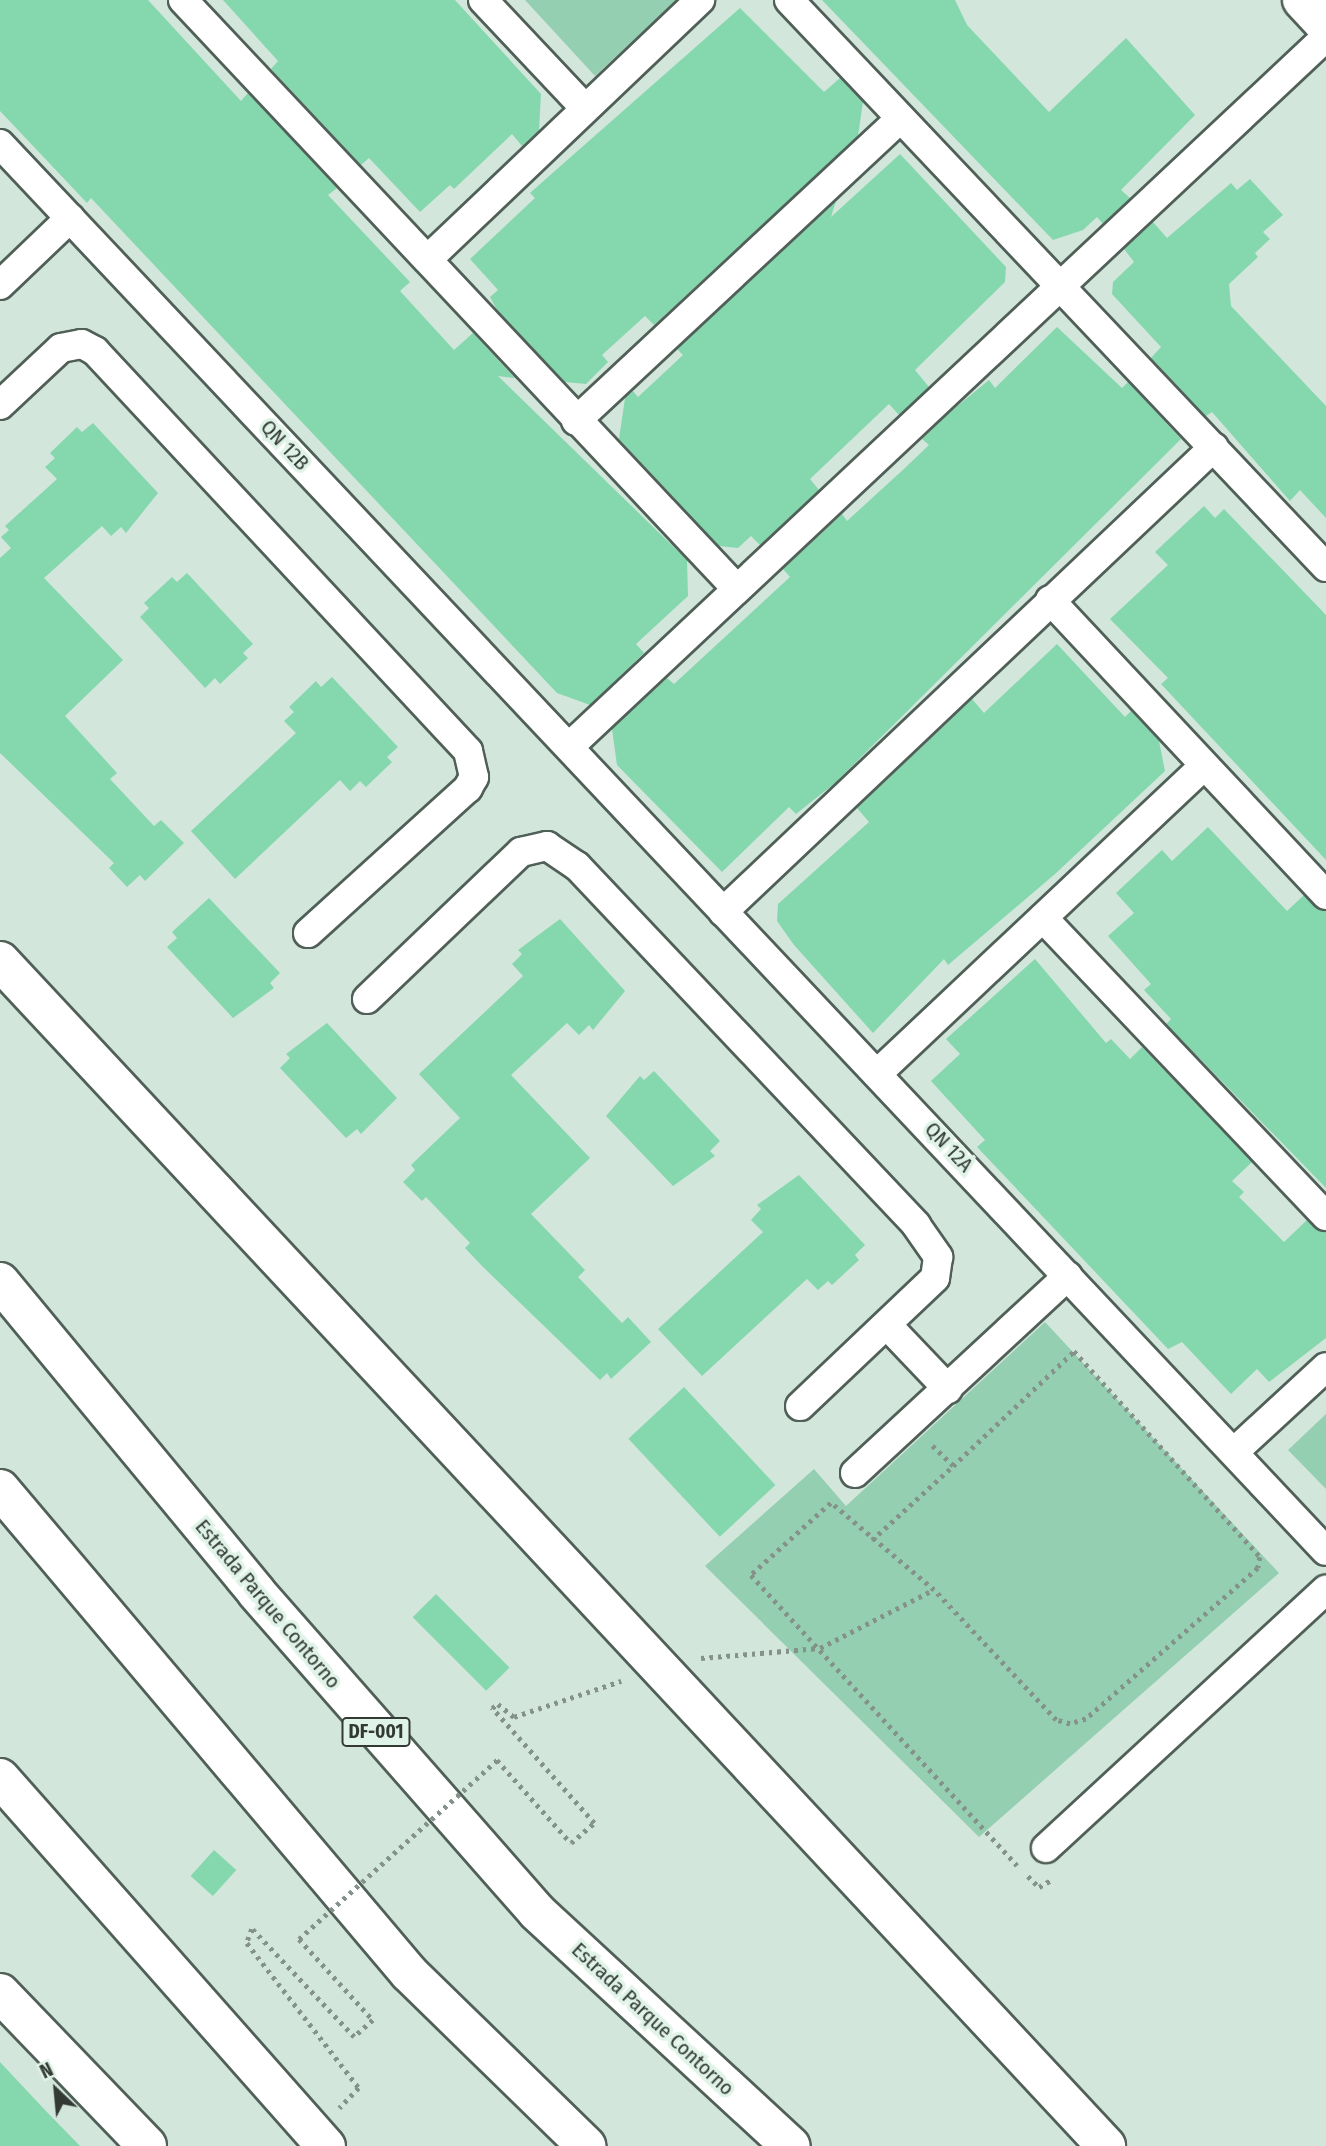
<!DOCTYPE html>
<style>
body{margin:0}
#map{position:relative;width:1326px;height:2146px;overflow:hidden;background:#d3e6db;font-family:"Fira Sans Condensed",sans-serif}
div>[style]{position:absolute}
.green>*{inset:0;background:#95cfb1}
.building>*{inset:0;background:#85d7ae;transform-origin:0 0}
.path>*{height:4.5px;margin-top:-2.25px;transform-origin:0;background:repeating-linear-gradient(90deg,#85928a 0 3.5px,transparent 0 8.5px)}
.roads{filter:drop-shadow(2px 0 #506058) drop-shadow(-2px 0 #506058) drop-shadow(0 2px #506058) drop-shadow(0 -2px #506058)}
.street>*{height:28px;margin:-14px;padding:0 14px;transform-origin:14px;border-radius:14px;background:#fff}
.secondary>*{height:38px;margin:-19px;padding:0 19px;transform-origin:19px;border-radius:19px;background:#fff}
.highway>*{height:38px;margin:-19px;padding:0 19px;transform-origin:19px;border-radius:19px;background:#fff}
.path-bridge>*{height:4.5px;margin-top:-2.25px;transform-origin:0;background:repeating-linear-gradient(90deg,#85928a 0 3.5px,transparent 0 8.5px)}
span{translate:-50% -50%;white-space:nowrap;text-align:center;line-height:1.15;-webkit-text-stroke:7px #e0f3e8;paint-order:stroke}
.shield-label span{padding:2px 5px;background:#e0f3e8;border:2px solid;border-radius:5px;-webkit-text-stroke-width:0}
.shield-label{font-size:19px;color:#333a36;font-weight:700}
.street-label{font-size:21px;color:#333a36}
.north{position:absolute;left:21px;top:2055px;width:70px;height:70px;-webkit-text-stroke:5px #e0f3e8;paint-order:stroke;rotate:334deg;font-size:19px;font-weight:700;line-height:28px;text-align:center;color:#333a36}
.north::after{content:'';display:block;margin:auto;width:24px;height:32px;background:#333a36;clip-path:polygon(50% 0,100% 100%,50% 72%,0 100%)}
</style>
<div id="map">
<div class="green">
<i style="clip-path:polygon(525px 0,677px 0,595px 76px)"></i>
<i style="clip-path:polygon(1045px 1322px,1279px 1573px,979px 1837px,705px 1566px,814px 1469px,846px 1506px)"></i>
<i style="clip-path:polygon(1326px 1414px,1326px 1489px,1288px 1450px)"></i>
</div>
<div class="building">
<i style="clip-path:polygon(0 0,148px 0,241px 101px,248px 93px,337px 188px,328px 195px,410px 282px,400px 291px,454px 350px,473px 333px,515px 378px,498px 376px,687px 560px,688px 596px,636px 644px,644px 653px,590px 705px,557px 693px,91px 198px,87px 203px,0 111px)"></i>
<i style="clip-path:polygon(223px 0,455px 0,541px 94px,539px 130px,522px 146px,512px 134px,454px 189px,450px 185px,420px 212px,369px 158px,361px 165px,271px 69px,278px 61px)"></i>
<i style="clip-path:polygon(822px 0,955px 0,967px 25px,1049px 112px,1126px 38px,1195px 115px,1121px 190px,1130px 198px,1103px 224px,1097px 217px,1083px 230px,1053px 240px)"></i>
<i style="clip-path:polygon(740px 8px,824px 92px,840px 78px,863px 102px,858px 136px,654px 325px,645px 316px,602px 355px,608px 362px,586px 384px,565px 382px,497px 310px,490px 297px,498px 290px,470px 259px,535px 198px,530px 193px,548px 177px)"></i>
<i style="clip-path:polygon(900px 154px,1006px 267px,1005px 282px,915px 370px,929px 387px,899px 415px,889px 404px,810px 479px,819px 490px,760px 545px,751px 536px,738px 548px,719px 546px,619px 439px,625px 398px,633px 391px,638px 397px,683px 355px,677px 349px,836px 201px,831px 217px)"></i>
<i style="clip-path:polygon(1250px 179px,1283px 215px,1263px 232px,1270px 239px,1255px 253px,1258px 257px,1229px 284px,1231px 306px,1326px 406px,1326px 518px,1300px 490px,1290px 501px,1212px 412px,1206px 416px,1151px 358px,1161px 347px,1112px 294px,1113px 282px,1134px 262px,1124px 249px,1153px 222px,1167px 238px,1231px 183px,1237px 190px)"></i>
<i style="clip-path:polygon(1057px 327px,1122px 388px,1128px 382px,1181px 439px,835px 783px,796px 814px,789px 807px,722px 872px,617px 765px,612px 729px,667px 678px,674px 684px,790px 577px,783px 569px,842px 514px,847px 521px,906px 467px,929px 445px,922px 439px,950px 412px,989px 380px,995px 388px)"></i>
<i style="clip-path:polygon(93px 423px,158px 493px,126px 533px,121px 527px,111px 536px,102px 526px,44px 578px,123px 660px,65px 716px,117px 773px,110px 779px,154px 826px,161px 820px,184px 843px,145px 881px,140px 875px,127px 887px,109px 868px,114px 863px,0 753px,0 558px,11px 548px,1px 537px,9px 530px,5px 526px,57px 479px,45px 467px,55px 458px,50px 453px,77px 427px,82px 432px)"></i>
<i style="clip-path:polygon(1204px 506px,1215px 518px,1224px 509px,1326px 615px,1326px 860px,1161px 684px,1168px 678px,1110px 619px,1168px 565px,1155px 552px)"></i>
<i style="clip-path:polygon(187px 573px,253px 644px,243px 653px,248px 658px,220px 684px,215px 678px,205px 688px,140px 617px,149px 608px,144px 603px,172px 577px,177px 582px)"></i>
<i style="clip-path:polygon(1057px 644px,1125px 717px,1131px 711px,1159px 741px,1165px 771px,1055px 874px,948px 965px,944px 959px,873px 1033px,794px 945px,777px 921px,778px 904px,869px 822px,857px 808px,972px 699px,984px 713px)"></i>
<i style="clip-path:polygon(332px 677px,398px 747px,387px 757px,392px 762px,366px 787px,360px 781px,350px 791px,340px 780px,235px 879px,191px 831px,296px 733px,284px 721px,294px 712px,289px 707px,316px 681px,321px 687px)"></i>
<i style="clip-path:polygon(1208px 827px,1287px 911px,1304px 895px,1326px 911px,1326px 1188px,1166px 1024px,1171px 1019px,1144px 990px,1151px 984px,1108px 936px,1134px 913px,1116px 893px,1162px 850px,1172px 861px)"></i>
<i style="clip-path:polygon(209px 898px,280px 973px,270px 983px,274px 988px,233px 1018px,167px 947px,177px 938px,172px 932px)"></i>
<i style="clip-path:polygon(560px 919px,625px 991px,593px 1030px,589px 1025px,579px 1035px,567px 1023px,511px 1075px,590px 1158px,531px 1214px,585px 1270px,578px 1277px,622px 1323px,628px 1317px,651px 1342px,611px 1379px,607px 1373px,600px 1380px,483px 1267px,465px 1248px,470px 1243px,426px 1197px,422px 1201px,403px 1182px,415px 1170px,411px 1165px,460px 1118px,419px 1074px,523px 976px,512px 964px,522px 954px,518px 950px)"></i>
<i style="clip-path:polygon(1035px 959px,1106px 1043px,1111px 1039px,1130px 1059px,1142px 1047px,1252px 1162px,1232px 1181px,1244px 1192px,1239px 1197px,1284px 1242px,1307px 1220px,1326px 1232px,1326px 1338px,1269px 1382px,1257px 1369px,1231px 1394px,1182px 1342px,1168px 1349px,977px 1147px,985px 1140px,931px 1081px,960px 1054px,946px 1039px)"></i>
<i style="clip-path:polygon(327px 1023px,397px 1098px,361px 1134px,357px 1129px,346px 1138px,280px 1068px,290px 1058px,286px 1054px)"></i>
<i style="clip-path:polygon(654px 1071px,720px 1141px,710px 1151px,715px 1156px,673px 1186px,606px 1116px,640px 1076px,644px 1080px)"></i>
<i style="clip-path:polygon(799px 1175px,865px 1245px,855px 1255px,859px 1260px,832px 1285px,828px 1281px,818px 1290px,807px 1279px,702px 1376px,658px 1329px,763px 1232px,751px 1220px,761px 1209px,757px 1205px)"></i>
<i style="left:684px;top:1387px;width:134px;height:76px;rotate:47deg"></i>
<i style="left:436px;top:1594px;width:104px;height:33px;rotate:45deg"></i>
<i style="left:214px;top:1850px;width:30px;height:35px;rotate:42deg"></i>
<i style="clip-path:polygon(0 2062px,44px 2109px,80px 2146px,0 2146px)"></i>
</div>
<div class="path">
<i style="left:953px;top:1466px;width:167px;rotate:-43.5deg"></i>
<i style="left:1074px;top:1351px;width:278px;rotate:47.9deg"></i>
<i style="left:1260px;top:1557px;width:11px;rotate:100deg"></i>
<i style="left:1258px;top:1568px;width:229px;rotate:138.7deg"></i>
<i style="left:1086px;top:1719px;width:17px;rotate:163deg"></i>
<i style="left:1070px;top:1724px;width:15px;rotate:-164deg"></i>
<i style="left:1056px;top:1720px;width:178px;rotate:-133.2deg"></i>
<i style="left:934px;top:1590px;width:135px;rotate:-139.8deg"></i>
<i style="left:831px;top:1503px;width:108px;rotate:138deg"></i>
<i style="left:751px;top:1575px;width:394px;rotate:47.5deg"></i>
<i style="left:872px;top:1540px;width:110px;rotate:-42.4deg"></i>
<i style="left:953px;top:1466px;width:32px;rotate:-136deg"></i>
<i style="left:701px;top:1658px;width:119px;rotate:-4.8deg"></i>
<i style="left:820px;top:1648px;width:127px;rotate:-27.2deg"></i>
<i style="left:497px;top:1760px;width:111px;rotate:48.3deg"></i>
<i style="left:571px;top:1843px;width:30px;rotate:-41deg"></i>
<i style="left:594px;top:1823px;width:154px;rotate:-131.6deg"></i>
<i style="left:492px;top:1708px;width:7px;rotate:-34deg"></i>
<i style="left:498px;top:1704px;width:21px;rotate:39deg"></i>
<i style="left:514px;top:1717px;width:113px;rotate:-18.6deg"></i>
<i style="left:1028px;top:1876px;width:16px;rotate:45deg"></i>
<i style="left:1039px;top:1887px;width:14px;rotate:-30deg"></i>
<i style="left:299px;top:1939px;width:110px;rotate:47.6deg"></i>
<i style="left:373px;top:2020px;width:25px;rotate:138deg"></i>
<i style="left:354px;top:2037px;width:149px;rotate:-133.4deg"></i>
<i style="left:252px;top:1929px;width:15px;rotate:110deg"></i>
<i style="left:247px;top:1943px;width:183px;rotate:52.3deg"></i>
<i style="left:359px;top:2088px;width:28px;rotate:134deg"></i>
</div>
<div class="roads">
<div class="street">
<i style="left:183px;top:0;width:804px;rotate:46.76deg"></i>
<i style="left:483px;top:0;width:147px;rotate:46.7deg"></i>
<i style="left:789px;top:0;width:781px;rotate:46.56deg"></i>
<i style="left:0;top:144px;width:1933px;rotate:46.7deg"></i>
<i style="left:428px;top:259px;width:376px;rotate:-43.6deg"></i>
<i style="left:0;top:285px;width:97px;rotate:-43.7deg"></i>
<i style="left:0;top:405px;width:83px;rotate:-43.1deg"></i>
<i style="left:61px;top:348px;width:21px;rotate:-11deg"></i>
<i style="left:82px;top:344px;width:15px;rotate:28deg"></i>
<i style="left:95px;top:351px;width:547px;rotate:47deg"></i>
<i style="left:468px;top:751px;width:27px;rotate:77deg"></i>
<i style="left:474px;top:777px;width:13px;rotate:119deg"></i>
<i style="left:468px;top:788px;width:216px;rotate:137.8deg"></i>
<i style="left:576px;top:421px;width:443px;rotate:-43deg"></i>
<i style="left:1050px;top:600px;width:404px;rotate:46.9deg"></i>
<i style="left:570px;top:746px;width:1036px;rotate:-43.16deg"></i>
<i style="left:723px;top:912px;width:676px;rotate:-43.44deg"></i>
<i style="left:1043px;top:918px;width:411px;rotate:46.5deg"></i>
<i style="left:367px;top:999px;width:213px;rotate:-43.7deg"></i>
<i style="left:521px;top:852px;width:27px;rotate:-13deg"></i>
<i style="left:547px;top:846px;width:36px;rotate:34deg"></i>
<i style="left:577px;top:866px;width:494px;rotate:46.6deg"></i>
<i style="left:916px;top:1225px;width:39px;rotate:55deg"></i>
<i style="left:938px;top:1257px;width:21px;rotate:98deg"></i>
<i style="left:935px;top:1278px;width:186px;rotate:136.5deg"></i>
<i style="left:879px;top:1072px;width:446px;rotate:-43.3deg"></i>
<i style="left:888px;top:1326px;width:87px;rotate:46.4deg"></i>
<i style="left:1234px;top:1452px;width:125px;rotate:-42.7deg"></i>
<i style="left:855px;top:1473px;width:290px;rotate:-42.8deg"></i>
<i style="left:1046px;top:1848px;width:381px;rotate:-42.7deg"></i>
</div>
<div class="secondary">
<i style="left:1302px;top:0;width:35px;rotate:47deg"></i>
<i style="left:0;top:961px;width:1621px;rotate:46.97deg"></i>
<i style="left:0;top:1778px;width:492px;rotate:48.5deg"></i>
<i style="left:0;top:1993px;width:212px;rotate:46.1deg"></i>
</div>
<div class="highway">
<i style="left:0;top:1282px;width:402px;rotate:50.4deg"></i>
<i style="left:256px;top:1592px;width:426px;rotate:48.7deg"></i>
<i style="left:537px;top:1912px;width:345px;rotate:42.7deg"></i>
<i style="left:0;top:1489px;width:634px;rotate:49.8deg"></i>
<i style="left:409px;top:1973px;width:248px;rotate:44.3deg"></i>
</div>
</div>
<div class="path-bridge">
<i style="left:299px;top:1939px;width:267px;rotate:-42.1deg"></i>
</div>
<div class="shield-label">
<span style="left:376px;top:1732px">DF-001</span>
</div>
<div class="street-label">
<span style="left:285px;top:445px;rotate:47deg">QN 12B</span>
<span style="left:949px;top:1147px;rotate:47deg">QN 12A</span>
<span style="left:268px;top:1604px;rotate:50deg">Estrada Parque Contorno</span>
<span style="left:653px;top:2019px;rotate:43deg">Estrada Parque Contorno</span>
</div>
<div class="north">N</div>
</div>
